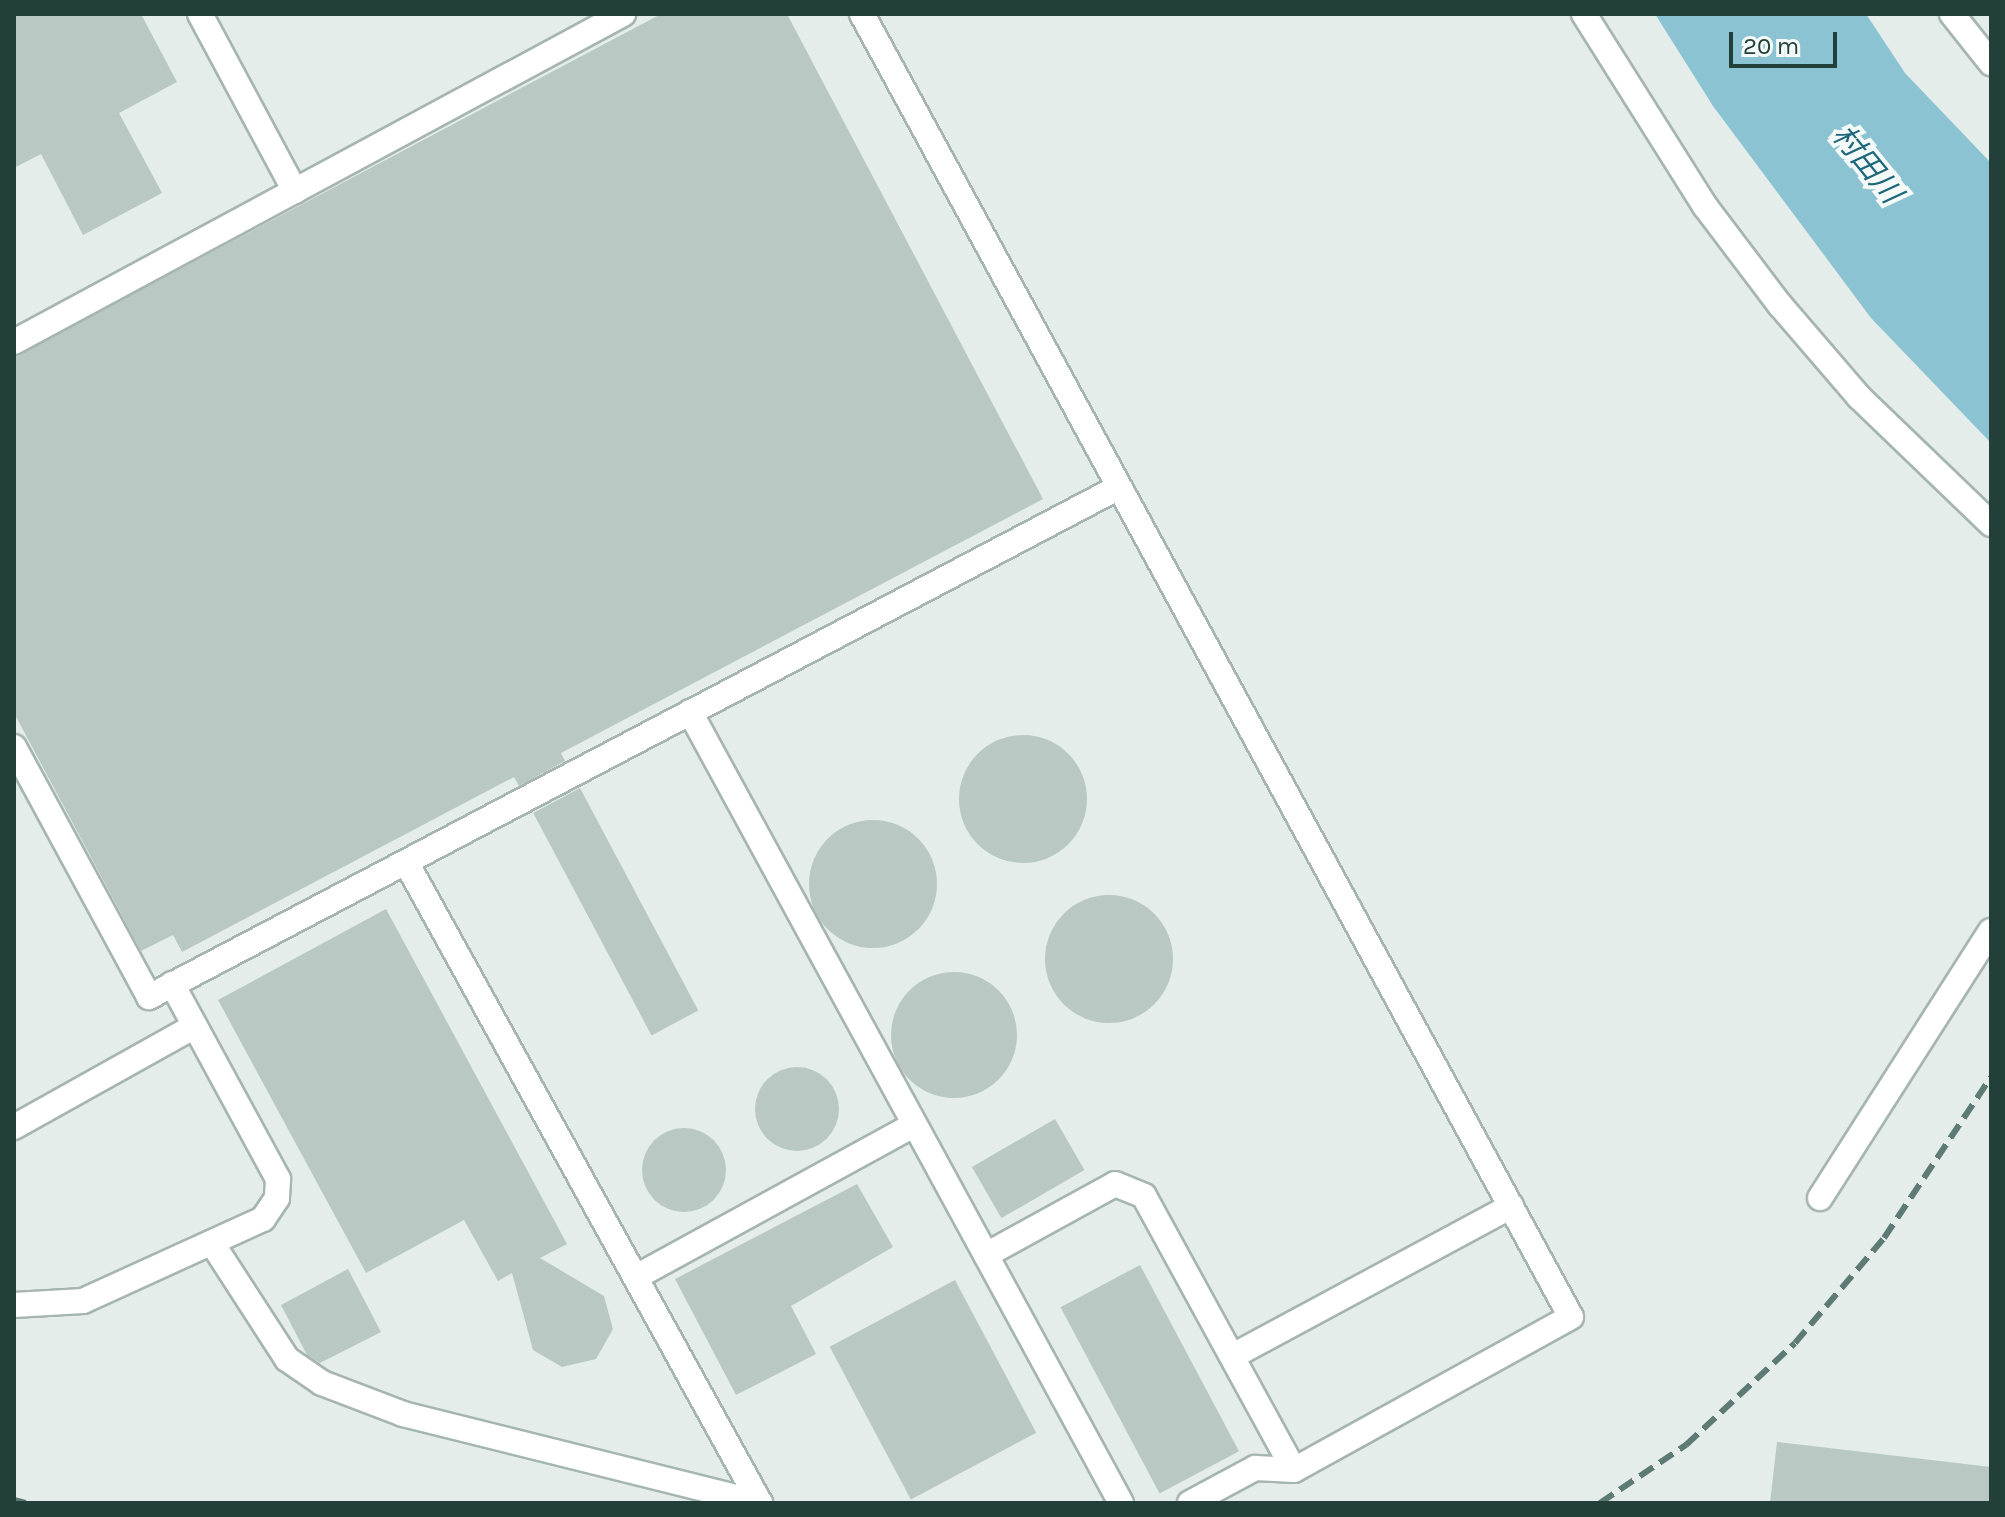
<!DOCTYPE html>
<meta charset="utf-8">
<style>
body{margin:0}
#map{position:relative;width:2005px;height:1517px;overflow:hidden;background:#e4edea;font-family:Karla,"Noto Sans JP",sans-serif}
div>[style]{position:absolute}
.water>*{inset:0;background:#8cc3d2}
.building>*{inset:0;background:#b9c8c3;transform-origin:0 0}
.round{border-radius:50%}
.roads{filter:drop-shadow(2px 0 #a6b5b1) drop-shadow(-2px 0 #a6b5b1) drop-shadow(0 2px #a6b5b1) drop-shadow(0 -2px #a6b5b1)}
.minor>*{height:24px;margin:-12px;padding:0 12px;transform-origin:12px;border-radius:12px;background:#fff}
.rail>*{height:6px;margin-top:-3px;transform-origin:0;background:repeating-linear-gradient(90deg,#5e7a74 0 16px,transparent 0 24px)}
span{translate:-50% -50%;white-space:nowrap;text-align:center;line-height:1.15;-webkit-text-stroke:8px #f4faf7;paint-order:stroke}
.water-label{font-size:30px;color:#1d667b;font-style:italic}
.frame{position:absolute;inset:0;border:16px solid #233f39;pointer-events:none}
.scale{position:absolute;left:1729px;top:32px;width:108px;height:36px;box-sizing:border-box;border:4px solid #233f39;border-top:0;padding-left:10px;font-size:24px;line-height:28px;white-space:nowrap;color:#233f39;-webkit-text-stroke:6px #f4faf7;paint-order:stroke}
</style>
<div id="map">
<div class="water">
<i style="clip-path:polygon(1655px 14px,1866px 14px,1905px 73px,1991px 163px,1991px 443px,1871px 318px,1713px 106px)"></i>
</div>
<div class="building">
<i style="clip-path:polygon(14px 14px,141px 14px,177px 82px,119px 113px,162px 193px,83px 235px,41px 154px,14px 168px)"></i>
<i style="clip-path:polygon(661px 14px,787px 14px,1043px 499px,561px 753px,565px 761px,519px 786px,514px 777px,182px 952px,173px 935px,141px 951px,14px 713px,14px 357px)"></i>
<i class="round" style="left:959px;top:735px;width:128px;height:128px"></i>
<i style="left:580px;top:788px;width:252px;height:53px;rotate:62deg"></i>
<i class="round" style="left:809px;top:820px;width:128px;height:128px"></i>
<i class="round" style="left:1045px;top:895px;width:128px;height:128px"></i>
<i style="clip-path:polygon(386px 909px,567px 1244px,540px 1258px,604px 1296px,613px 1329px,596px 1359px,562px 1367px,533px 1350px,512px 1273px,498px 1281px,464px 1220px,366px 1273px,218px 1000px)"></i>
<i class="round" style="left:891px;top:972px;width:126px;height:126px"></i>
<i class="round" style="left:755px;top:1067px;width:84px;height:84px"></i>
<i style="left:1055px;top:1119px;width:59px;height:96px;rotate:60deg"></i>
<i class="round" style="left:642px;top:1128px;width:84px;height:84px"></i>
<i style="clip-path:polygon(857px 1184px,893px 1247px,791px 1306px,816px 1354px,736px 1395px,675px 1279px)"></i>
<i style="left:1140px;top:1265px;width:211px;height:90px;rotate:62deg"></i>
<i style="clip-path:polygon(348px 1269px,381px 1332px,320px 1363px,307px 1355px,281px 1305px)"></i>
<i style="left:955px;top:1280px;width:173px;height:142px;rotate:62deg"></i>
<i style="clip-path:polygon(1777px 1442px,1991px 1467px,1991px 1503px,1770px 1503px)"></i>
</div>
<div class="roads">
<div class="minor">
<i style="left:200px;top:14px;width:201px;rotate:61.8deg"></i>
<i style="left:862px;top:14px;width:1483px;rotate:61.45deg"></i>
<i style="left:1571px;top:1317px;width:316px;rotate:151.1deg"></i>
<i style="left:1294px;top:1470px;width:39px;rotate:-177deg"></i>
<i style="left:1255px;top:1468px;width:74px;rotate:151.7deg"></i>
<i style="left:1584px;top:14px;width:227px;rotate:57.8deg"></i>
<i style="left:1705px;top:206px;width:124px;rotate:52.9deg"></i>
<i style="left:1780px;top:305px;width:121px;rotate:49.3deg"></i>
<i style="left:1859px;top:397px;width:183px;rotate:43.9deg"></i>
<i style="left:1952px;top:14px;width:63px;rotate:51.5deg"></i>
<i style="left:14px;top:342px;width:692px;rotate:-28.31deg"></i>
<i style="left:690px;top:712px;width:901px;rotate:61.41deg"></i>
<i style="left:14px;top:747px;width:284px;rotate:61.6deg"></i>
<i style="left:149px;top:997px;width:1096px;rotate:-27.73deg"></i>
<i style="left:406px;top:862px;width:732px;rotate:61.09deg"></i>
<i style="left:14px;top:1127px;width:207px;rotate:-29.2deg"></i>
<i style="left:1820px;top:1198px;width:317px;rotate:-57.4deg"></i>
<i style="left:212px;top:1243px;width:138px;rotate:57.1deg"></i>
<i style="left:287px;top:1359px;width:42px;rotate:34.4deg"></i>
<i style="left:322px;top:1383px;width:87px;rotate:20.9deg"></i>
<i style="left:403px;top:1414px;width:368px;rotate:14deg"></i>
<i style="left:986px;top:1255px;width:147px;rotate:-28.8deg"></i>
<i style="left:1115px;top:1184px;width:31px;rotate:22deg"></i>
<i style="left:1144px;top:1196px;width:312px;rotate:61.3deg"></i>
<i style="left:636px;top:1277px;width:317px;rotate:-28.7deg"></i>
<i style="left:14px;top:1305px;width:69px;rotate:-3.3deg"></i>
<i style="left:83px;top:1301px;width:198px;rotate:-24.5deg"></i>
<i style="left:263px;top:1219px;width:25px;rotate:-56deg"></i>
<i style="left:277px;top:1198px;width:19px;rotate:-87deg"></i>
<i style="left:278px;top:1179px;width:222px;rotate:-118.5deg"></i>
<i style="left:1233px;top:1356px;width:316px;rotate:-28.3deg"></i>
</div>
</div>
<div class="rail">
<i style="left:14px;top:1500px;width:12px;rotate:14deg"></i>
<i style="left:1600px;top:1503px;width:104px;rotate:-34deg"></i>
<i style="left:1686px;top:1445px;width:149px;rotate:-43.1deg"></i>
<i style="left:1795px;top:1343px;width:138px;rotate:-49.7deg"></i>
<i style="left:1884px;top:1238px;width:193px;rotate:-56.4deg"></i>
</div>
<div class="water-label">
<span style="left:1867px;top:164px;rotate:51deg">村田川</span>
</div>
<div class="frame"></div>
<div class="scale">20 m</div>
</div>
